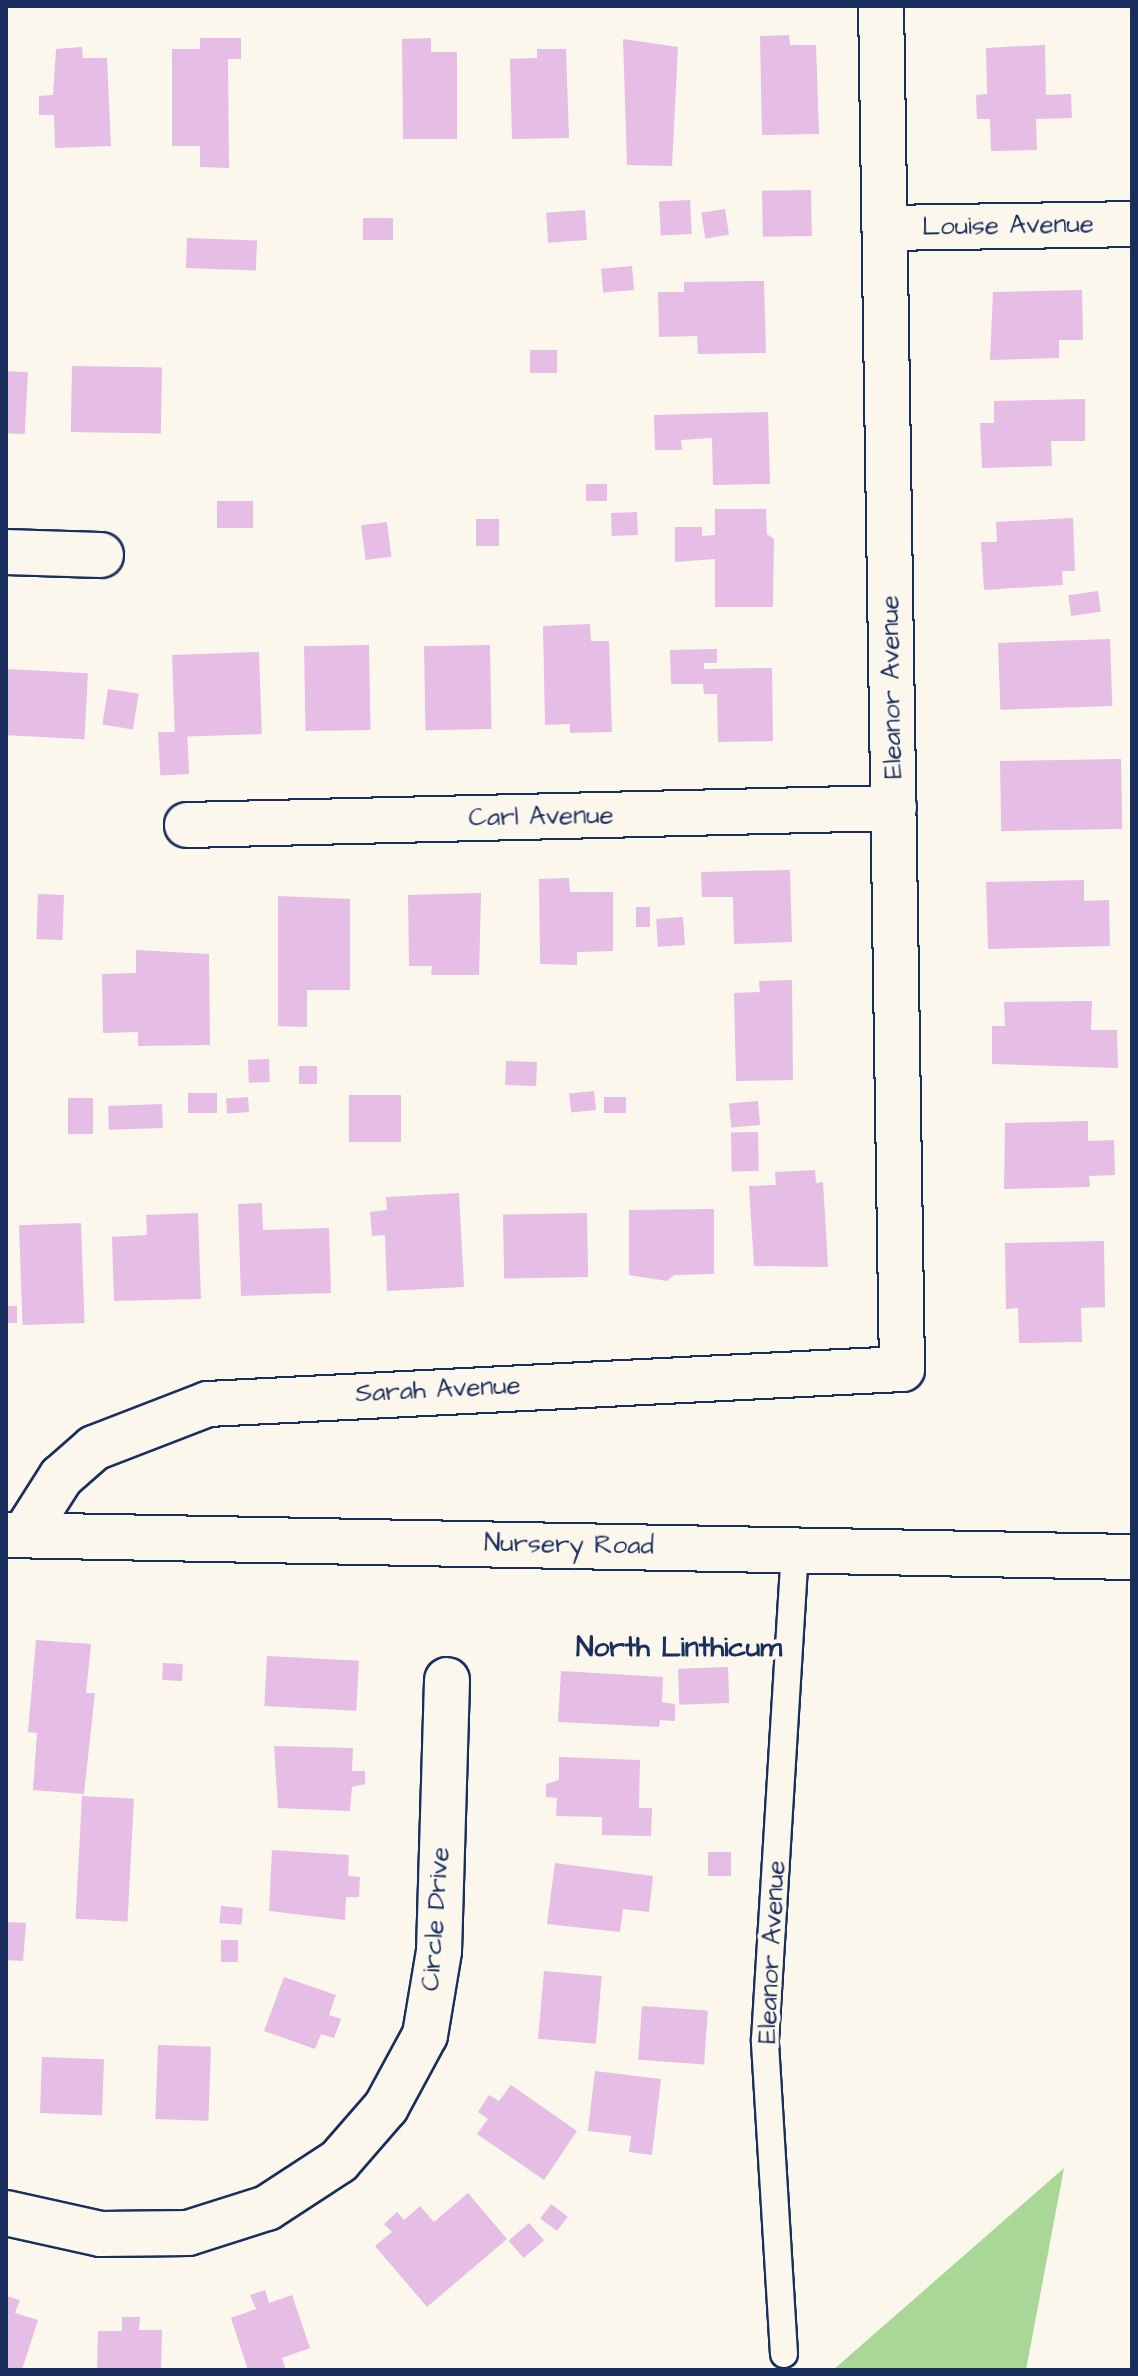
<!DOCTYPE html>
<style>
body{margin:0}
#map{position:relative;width:1138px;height:2376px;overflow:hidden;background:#fbf7ec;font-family:"Architects Daughter",sans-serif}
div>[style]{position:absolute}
.green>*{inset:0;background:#a9d797}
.building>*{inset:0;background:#e6bde4;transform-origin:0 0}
.roads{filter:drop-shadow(2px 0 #1b2f5e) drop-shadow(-2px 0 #1b2f5e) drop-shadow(0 2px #1b2f5e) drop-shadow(0 -2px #1b2f5e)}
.service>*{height:26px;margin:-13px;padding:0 13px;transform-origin:13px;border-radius:13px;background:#fbf7ec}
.minor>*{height:44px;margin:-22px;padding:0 22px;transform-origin:22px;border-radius:22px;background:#fbf7ec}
.secondary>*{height:44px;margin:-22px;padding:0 22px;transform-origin:22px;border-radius:22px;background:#fbf7ec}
span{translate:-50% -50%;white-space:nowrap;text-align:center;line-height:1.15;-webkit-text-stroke:8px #fbf7ec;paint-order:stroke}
.street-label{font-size:26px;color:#1b2f5e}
.neighbourhood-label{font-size:28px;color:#1b2f5e;font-weight:700}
.frame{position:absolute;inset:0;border:8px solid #1b2f5e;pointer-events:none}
</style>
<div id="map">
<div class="green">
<i style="clip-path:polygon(1064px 2168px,1026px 2370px,833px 2370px)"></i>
</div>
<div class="building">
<i style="clip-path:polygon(789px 35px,790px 45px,816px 45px,819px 134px,762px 135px,760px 36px)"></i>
<i style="clip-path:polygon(200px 38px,241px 38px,241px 59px,228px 59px,229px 168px,200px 167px,200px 146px,172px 146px,172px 49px,200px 49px)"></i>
<i style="clip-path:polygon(431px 38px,431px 52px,457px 52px,457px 139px,403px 139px,402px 39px)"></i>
<i style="clip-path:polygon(623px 39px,678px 47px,672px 166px,627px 165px)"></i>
<i style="clip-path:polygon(1045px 45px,1046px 95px,1071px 94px,1072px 118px,1036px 119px,1037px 150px,991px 151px,990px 119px,977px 119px,976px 95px,987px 94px,986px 48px)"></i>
<i style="clip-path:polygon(82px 47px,83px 58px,107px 58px,111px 146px,55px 148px,54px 115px,39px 115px,39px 96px,53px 95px,56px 49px)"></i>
<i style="clip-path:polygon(537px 49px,566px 49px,569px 138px,512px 139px,510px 59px,537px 58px)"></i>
<i style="left:811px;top:190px;width:46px;height:49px;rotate:89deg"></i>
<i style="left:690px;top:200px;width:34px;height:31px;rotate:87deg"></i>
<i style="left:725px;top:209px;width:26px;height:24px;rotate:81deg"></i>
<i style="left:585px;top:210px;width:30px;height:39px;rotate:86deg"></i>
<i style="left:393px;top:218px;width:22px;height:30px;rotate:90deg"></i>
<i style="left:187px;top:238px;width:70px;height:30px;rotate:2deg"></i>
<i style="left:632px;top:266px;width:24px;height:31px;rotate:85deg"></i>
<i style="clip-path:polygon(764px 281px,766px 353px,698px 354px,697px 336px,659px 337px,658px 292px,684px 292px,684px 282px)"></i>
<i style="clip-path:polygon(1082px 290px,1083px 340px,1059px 340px,1059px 358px,990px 360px,993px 292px)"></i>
<i style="left:530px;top:350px;width:27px;height:23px"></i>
<i style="left:72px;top:366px;width:90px;height:66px;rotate:1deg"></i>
<i style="left:6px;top:371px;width:22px;height:62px;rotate:3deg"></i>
<i style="clip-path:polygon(1085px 399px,1085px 441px,1051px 441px,1052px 466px,982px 468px,980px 423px,994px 423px,994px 401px)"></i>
<i style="clip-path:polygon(768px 412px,770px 484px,713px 485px,712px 438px,681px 440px,682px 450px,655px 450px,654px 415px)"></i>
<i style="left:607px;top:484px;width:17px;height:21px;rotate:90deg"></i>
<i style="left:253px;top:501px;width:27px;height:36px;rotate:90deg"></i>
<i style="clip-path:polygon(715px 509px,766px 509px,767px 534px,774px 539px,773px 607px,715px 607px,715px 559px,675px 562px,675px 527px,702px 527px,702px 536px,715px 535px)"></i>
<i style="left:637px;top:512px;width:23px;height:26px;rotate:88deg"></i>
<i style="clip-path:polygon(1073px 518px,1075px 571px,1062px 571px,1063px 585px,984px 590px,981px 542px,997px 542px,996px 522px)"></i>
<i style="left:476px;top:519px;width:23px;height:27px"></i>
<i style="left:387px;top:522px;width:35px;height:26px;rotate:83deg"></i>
<i style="left:1098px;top:591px;width:21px;height:30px;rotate:82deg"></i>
<i style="clip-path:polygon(590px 624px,591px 641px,609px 641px,612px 732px,570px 733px,570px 724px,545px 725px,543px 626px)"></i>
<i style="left:1110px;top:639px;width:67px;height:112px;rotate:88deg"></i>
<i style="left:369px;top:645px;width:85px;height:65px;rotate:89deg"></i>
<i style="left:490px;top:645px;width:84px;height:66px;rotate:89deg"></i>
<i style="clip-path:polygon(717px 649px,717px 663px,704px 663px,704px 669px,772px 668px,773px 741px,718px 742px,717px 694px,704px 694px,703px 684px,671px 684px,670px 650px)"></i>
<i style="left:259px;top:652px;width:82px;height:87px;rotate:88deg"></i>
<i style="left:6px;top:669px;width:82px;height:66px;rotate:3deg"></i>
<i style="left:108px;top:689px;width:31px;height:36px;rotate:9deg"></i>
<i style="left:187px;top:731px;width:43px;height:29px;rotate:87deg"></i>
<i style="left:1121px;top:759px;width:70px;height:121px;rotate:89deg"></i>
<i style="clip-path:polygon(790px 870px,792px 942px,734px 944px,733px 897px,702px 897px,701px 872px)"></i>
<i style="clip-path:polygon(569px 878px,570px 892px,613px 892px,613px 951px,577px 952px,577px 965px,540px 964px,539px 879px)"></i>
<i style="clip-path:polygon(1084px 880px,1084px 901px,1109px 900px,1110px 946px,988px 949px,986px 882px)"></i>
<i style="clip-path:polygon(481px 893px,479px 975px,431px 975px,432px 966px,409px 966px,408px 895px)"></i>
<i style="left:38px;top:894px;width:26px;height:45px;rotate:2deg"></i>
<i style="clip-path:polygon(278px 896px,350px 899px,350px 990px,307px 990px,307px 1027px,278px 1026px)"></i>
<i style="left:636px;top:907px;width:14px;height:20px"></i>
<i style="left:683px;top:917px;width:28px;height:27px;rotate:86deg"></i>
<i style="clip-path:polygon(136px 950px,209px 954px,210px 1045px,138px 1046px,138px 1032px,103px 1033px,102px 974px,136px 973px)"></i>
<i style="clip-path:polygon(792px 980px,793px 1080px,736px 1081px,734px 993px,760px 992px,759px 981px)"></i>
<i style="clip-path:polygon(1092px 1001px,1091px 1030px,1117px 1030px,1118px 1068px,992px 1064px,992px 1026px,1005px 1026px,1004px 1002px)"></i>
<i style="left:269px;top:1059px;width:23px;height:21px;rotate:88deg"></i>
<i style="left:506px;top:1061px;width:31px;height:24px;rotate:2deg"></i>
<i style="left:299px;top:1066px;width:18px;height:18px"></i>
<i style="left:594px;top:1091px;width:19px;height:25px;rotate:84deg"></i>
<i style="left:188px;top:1093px;width:29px;height:20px"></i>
<i style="left:401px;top:1095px;width:47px;height:52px;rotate:90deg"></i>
<i style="left:248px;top:1097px;width:15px;height:22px;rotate:86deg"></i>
<i style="left:604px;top:1097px;width:22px;height:16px"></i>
<i style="left:68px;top:1098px;width:25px;height:36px"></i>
<i style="left:758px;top:1101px;width:24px;height:29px;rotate:85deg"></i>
<i style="left:162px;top:1104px;width:24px;height:54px;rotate:88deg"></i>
<i style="clip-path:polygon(1088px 1121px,1088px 1141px,1114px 1140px,1115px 1175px,1089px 1176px,1090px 1187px,1004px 1189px,1005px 1123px)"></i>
<i style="left:758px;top:1132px;width:39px;height:27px;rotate:89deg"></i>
<i style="clip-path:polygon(815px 1170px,816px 1183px,823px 1182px,828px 1267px,754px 1266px,749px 1186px,776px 1185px,775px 1172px)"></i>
<i style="clip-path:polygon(459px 1193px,464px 1287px,387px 1291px,385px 1235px,372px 1236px,370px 1212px,387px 1210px,386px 1197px)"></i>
<i style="clip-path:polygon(262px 1203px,263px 1230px,329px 1228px,331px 1293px,241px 1296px,238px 1204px)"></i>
<i style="clip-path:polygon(714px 1209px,714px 1274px,674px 1275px,667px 1281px,629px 1275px,629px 1210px)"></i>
<i style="clip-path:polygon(198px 1213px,201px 1299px,114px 1301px,112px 1237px,147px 1235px,146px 1215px)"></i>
<i style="left:587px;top:1213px;width:64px;height:84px;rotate:89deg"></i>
<i style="left:81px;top:1223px;width:100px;height:62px;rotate:88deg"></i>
<i style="clip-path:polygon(1104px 1241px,1105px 1307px,1081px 1308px,1082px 1342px,1019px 1343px,1018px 1308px,1006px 1309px,1005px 1243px)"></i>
<i style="left:6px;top:1306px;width:11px;height:17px"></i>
<i style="clip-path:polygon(36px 1640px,91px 1644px,86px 1693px,95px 1693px,84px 1794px,33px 1790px,37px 1733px,28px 1732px)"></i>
<i style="left:267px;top:1656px;width:92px;height:50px;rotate:3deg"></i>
<i style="left:163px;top:1663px;width:20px;height:17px;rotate:3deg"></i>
<i style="left:728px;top:1667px;width:36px;height:50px;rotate:88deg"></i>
<i style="clip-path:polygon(561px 1671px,663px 1677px,662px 1702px,675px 1704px,675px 1721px,660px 1720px,659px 1727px,558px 1722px)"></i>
<i style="clip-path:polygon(274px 1746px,353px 1748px,352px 1771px,365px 1771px,365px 1784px,352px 1787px,350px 1811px,278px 1808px)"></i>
<i style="clip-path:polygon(559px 1757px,640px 1760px,639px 1808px,652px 1808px,651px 1836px,602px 1835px,602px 1817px,556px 1816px,557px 1798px,546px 1797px,546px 1784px,559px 1780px)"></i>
<i style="left:82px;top:1796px;width:52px;height:123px;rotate:3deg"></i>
<i style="clip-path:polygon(272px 1850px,349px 1855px,348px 1876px,360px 1877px,359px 1897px,346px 1897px,345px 1920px,269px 1911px)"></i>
<i style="left:708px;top:1852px;width:23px;height:24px"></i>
<i style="clip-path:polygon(555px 1863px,653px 1876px,649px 1912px,623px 1909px,620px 1932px,547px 1924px)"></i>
<i style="left:221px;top:1906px;width:22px;height:17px;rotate:5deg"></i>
<i style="clip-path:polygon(6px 1922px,26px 1923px,23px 1961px,6px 1960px)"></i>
<i style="left:221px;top:1940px;width:17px;height:22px"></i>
<i style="left:544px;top:1971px;width:58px;height:68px;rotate:5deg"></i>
<i style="clip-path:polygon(284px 1977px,336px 1995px,329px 2015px,341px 2019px,334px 2038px,321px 2034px,315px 2049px,264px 2031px)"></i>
<i style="left:642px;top:2006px;width:66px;height:54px;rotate:4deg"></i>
<i style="left:158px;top:2045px;width:53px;height:74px;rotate:2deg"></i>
<i style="left:42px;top:2057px;width:62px;height:56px;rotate:2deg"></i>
<i style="clip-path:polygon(595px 2071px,661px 2079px,652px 2155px,629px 2152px,631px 2136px,588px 2131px)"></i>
<i style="clip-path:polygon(511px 2085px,577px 2131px,544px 2180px,477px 2134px,488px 2119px,478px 2112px,489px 2095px,499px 2101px)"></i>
<i style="clip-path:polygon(468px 2193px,507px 2239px,427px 2307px,375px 2246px,392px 2232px,384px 2224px,397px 2212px,404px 2220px,420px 2206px,434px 2222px)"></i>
<i style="left:551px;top:2204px;width:21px;height:18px;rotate:37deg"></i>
<i style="left:529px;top:2223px;width:23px;height:27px;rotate:49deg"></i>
<i style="clip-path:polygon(265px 2290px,269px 2303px,292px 2295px,310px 2348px,282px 2358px,286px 2370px,248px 2370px,231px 2318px,256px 2309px,250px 2295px)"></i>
<i style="clip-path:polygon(6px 2296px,20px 2300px,15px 2313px,38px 2320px,22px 2370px,6px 2370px)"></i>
<i style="clip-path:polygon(122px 2317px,140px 2317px,139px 2330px,162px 2330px,161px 2370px,97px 2370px,98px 2331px,122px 2331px)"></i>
</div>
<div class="roads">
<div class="service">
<i style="left:784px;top:2354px;width:315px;rotate:-93.5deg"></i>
<i style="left:765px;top:2040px;width:491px;rotate:-86.5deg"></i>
</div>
<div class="minor">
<i style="left:885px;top:228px;width:247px;rotate:-0.9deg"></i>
<i style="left:6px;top:552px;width:95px;rotate:1.8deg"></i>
<i style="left:187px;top:825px;width:707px;rotate:-1.38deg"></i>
<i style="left:24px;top:1535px;width:69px;rotate:-57.5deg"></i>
<i style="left:61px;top:1477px;width:44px;rotate:-41.3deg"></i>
<i style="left:94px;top:1448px;width:122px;rotate:-21.1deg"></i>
<i style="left:208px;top:1404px;width:695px;rotate:-2.89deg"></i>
<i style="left:902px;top:1369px;width:1363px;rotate:-90.88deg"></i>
<i style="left:6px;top:2213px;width:97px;rotate:12.5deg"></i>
<i style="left:101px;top:2234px;width:87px;rotate:-0.7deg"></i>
<i style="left:188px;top:2233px;width:83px;rotate:-17.6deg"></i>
<i style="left:267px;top:2208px;width:86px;rotate:-33.1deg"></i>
<i style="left:339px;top:2161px;width:72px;rotate:-49deg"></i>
<i style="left:386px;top:2107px;width:82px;rotate:-61.6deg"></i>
<i style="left:425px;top:2035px;width:85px;rotate:-80.5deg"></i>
<i style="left:439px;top:1951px;width:271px;rotate:-88.3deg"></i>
</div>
<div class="secondary">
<i style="left:6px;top:1535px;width:1126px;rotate:1.12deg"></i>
</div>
</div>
<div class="street-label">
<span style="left:1008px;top:226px;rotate:-1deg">Louise Avenue</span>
<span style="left:892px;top:687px;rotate:-91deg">Eleanor Avenue</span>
<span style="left:541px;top:817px;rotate:-1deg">Carl Avenue</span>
<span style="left:438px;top:1390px;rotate:-3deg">Sarah Avenue</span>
<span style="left:569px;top:1545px;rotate:1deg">Nursery Road</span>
<span style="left:436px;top:1919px;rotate:-86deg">Circle Drive</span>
<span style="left:772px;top:1952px;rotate:-87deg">Eleanor Avenue</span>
</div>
<div class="neighbourhood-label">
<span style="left:679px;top:1648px">North Linthicum</span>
</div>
<div class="frame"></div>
</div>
